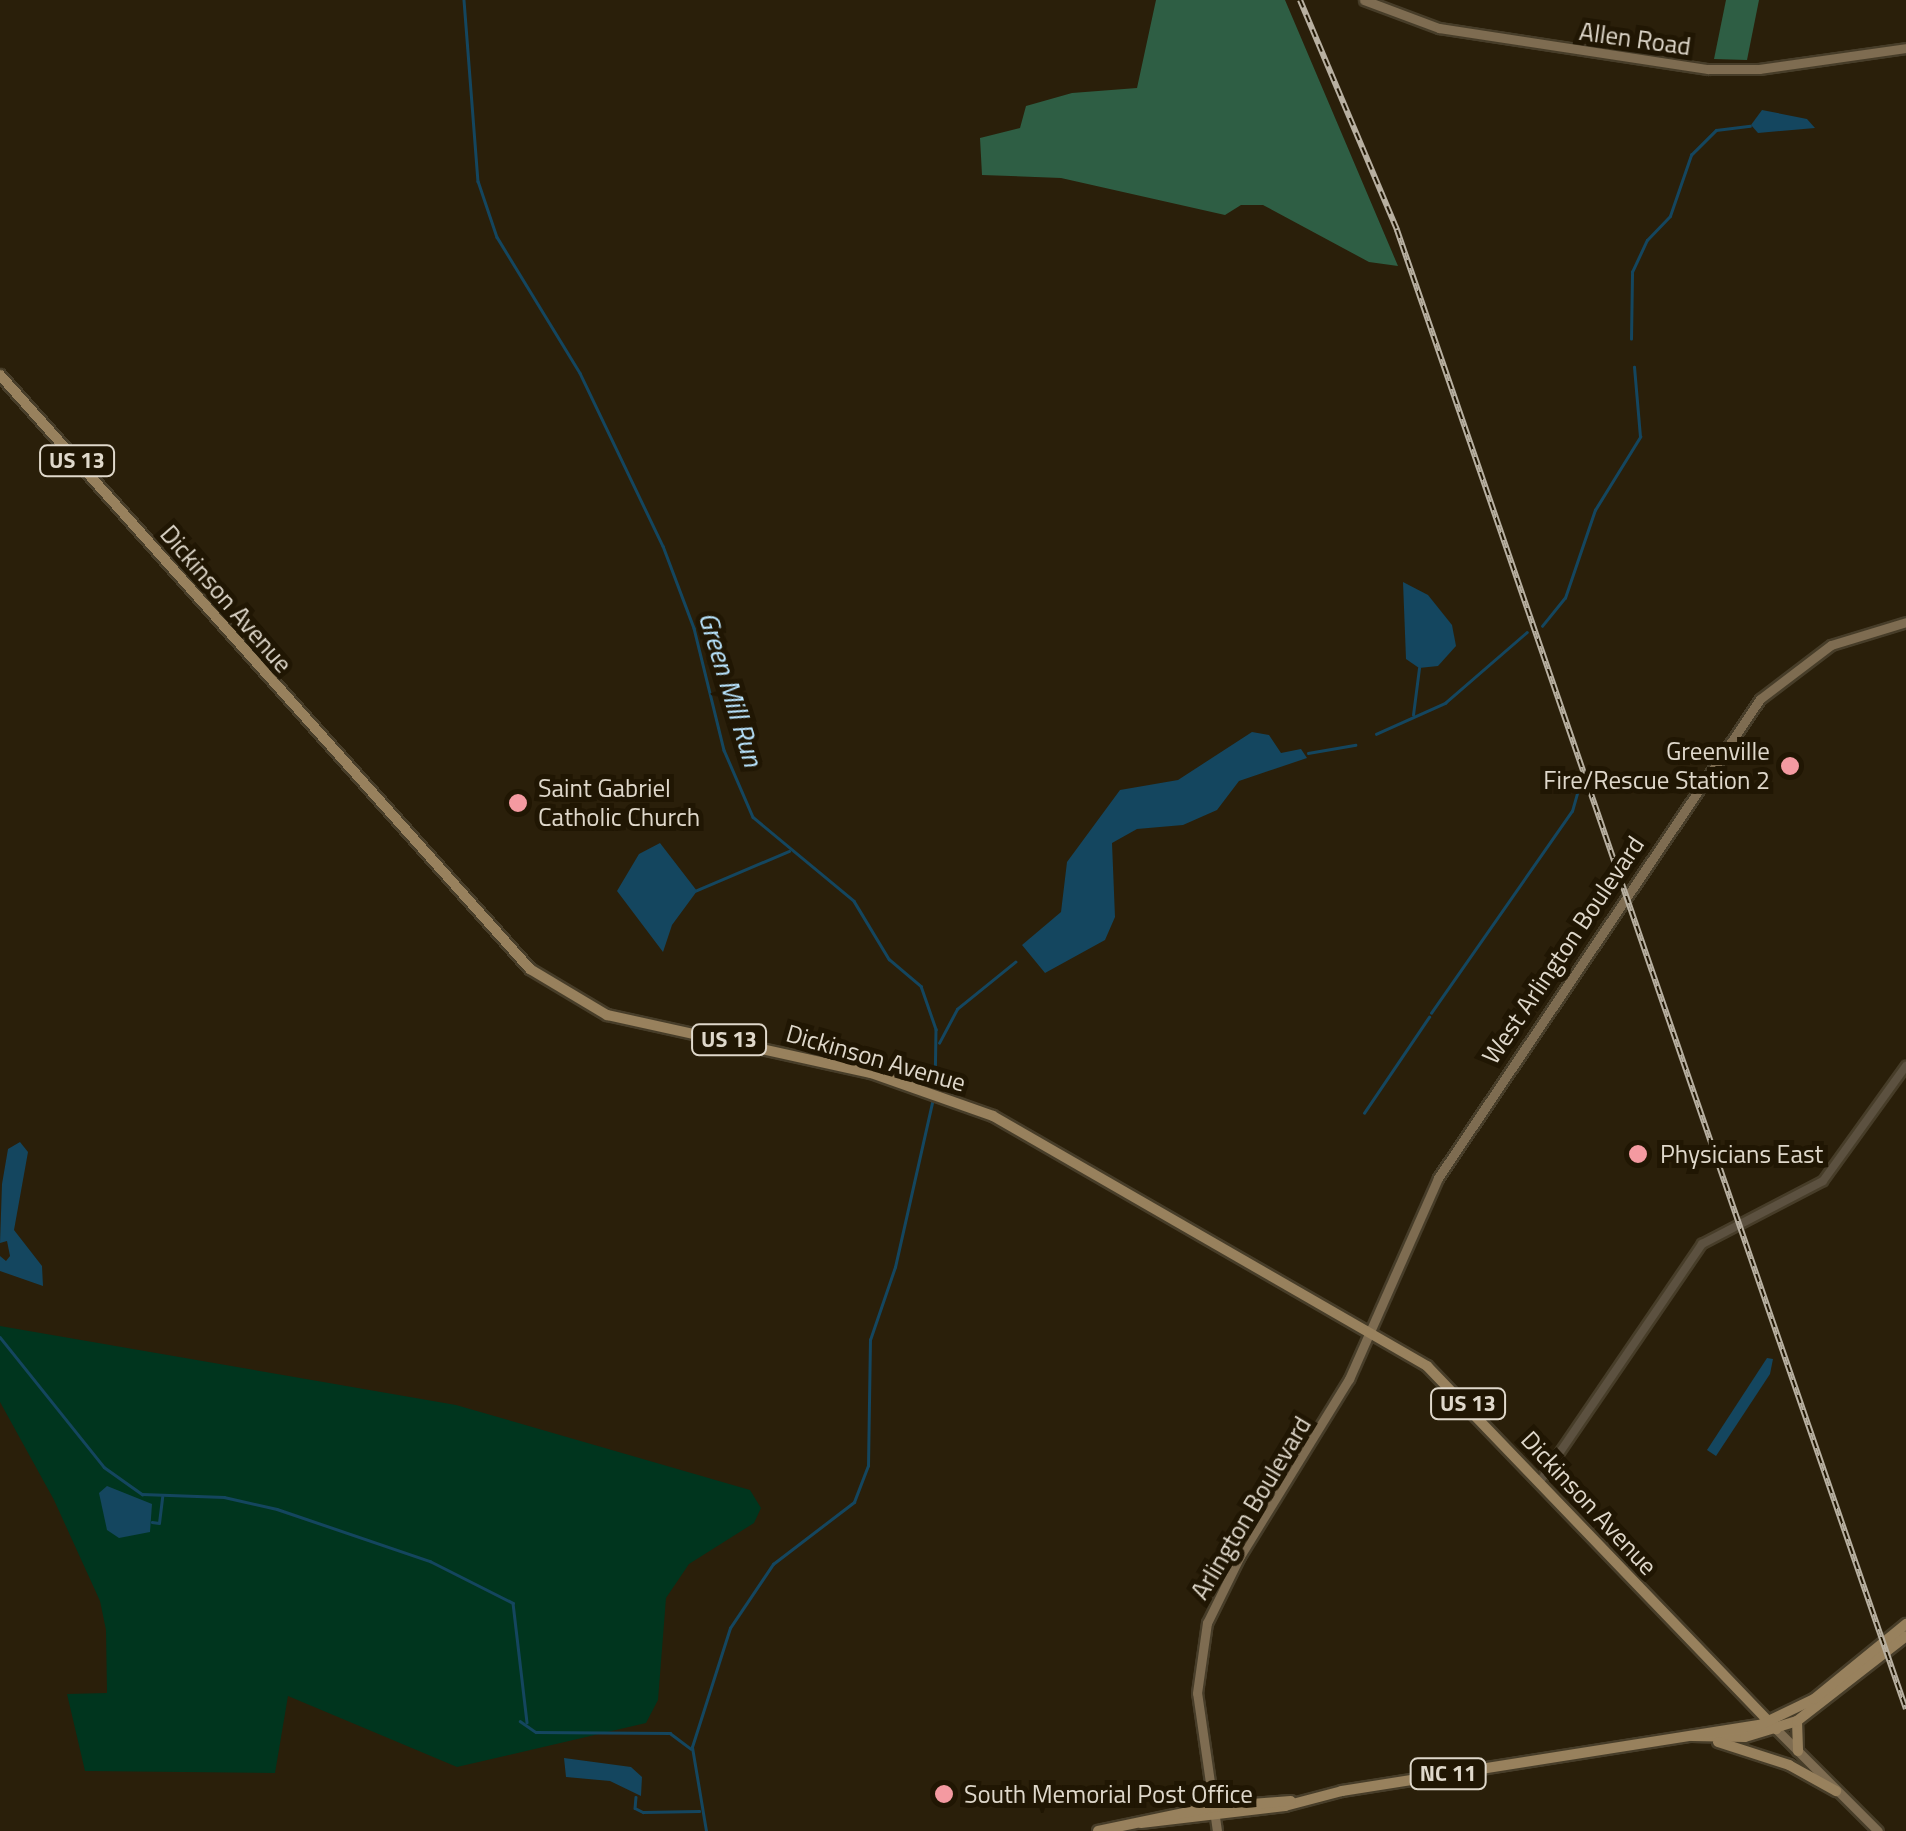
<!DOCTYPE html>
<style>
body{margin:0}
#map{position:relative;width:1906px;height:1831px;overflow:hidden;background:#2a1f0a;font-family:"Titillium Web",sans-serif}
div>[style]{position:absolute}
.green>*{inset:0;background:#00351e}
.forest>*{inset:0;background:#2e5e44}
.water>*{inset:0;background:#14465f}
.stream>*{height:2.5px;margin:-1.25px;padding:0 1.25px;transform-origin:1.25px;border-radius:1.25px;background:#14465f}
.roads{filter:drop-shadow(2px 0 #473d29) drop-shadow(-2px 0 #473d29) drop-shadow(0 2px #473d29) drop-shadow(0 -2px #473d29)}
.tertiary>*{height:8px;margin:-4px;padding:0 4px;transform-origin:4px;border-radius:4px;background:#5c5140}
.secondary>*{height:9px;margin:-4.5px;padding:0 4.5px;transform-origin:4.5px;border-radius:4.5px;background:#7e6c51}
.primary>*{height:10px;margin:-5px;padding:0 5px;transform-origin:5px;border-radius:5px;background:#98815d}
.rail>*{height:6px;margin-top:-3px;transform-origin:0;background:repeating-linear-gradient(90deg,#201603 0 8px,#b8b0a1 0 16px);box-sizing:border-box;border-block:2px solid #b8b0a1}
.dots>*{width:28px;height:28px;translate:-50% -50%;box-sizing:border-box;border:5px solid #201603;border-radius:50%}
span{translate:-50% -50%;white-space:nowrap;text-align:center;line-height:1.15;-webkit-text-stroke:10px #201603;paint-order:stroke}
.shield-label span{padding:2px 8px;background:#201603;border:2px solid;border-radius:8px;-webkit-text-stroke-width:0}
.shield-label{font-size:22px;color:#dfd8cb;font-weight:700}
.street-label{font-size:25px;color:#dfd8cb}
.poi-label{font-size:25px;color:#dfd8cb}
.right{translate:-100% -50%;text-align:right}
.left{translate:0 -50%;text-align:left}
.water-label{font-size:28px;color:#b9e5ff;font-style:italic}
</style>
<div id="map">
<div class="green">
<i style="clip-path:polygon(0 1326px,456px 1405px,750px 1490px,761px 1508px,754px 1523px,689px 1564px,666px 1598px,658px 1700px,646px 1723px,457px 1767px,288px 1696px,275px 1773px,85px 1771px,67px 1694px,107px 1693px,106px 1630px,100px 1601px,54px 1500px,0 1402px)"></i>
</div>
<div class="forest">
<i style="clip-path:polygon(1156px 0,1285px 0,1398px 266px,1369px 262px,1263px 205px,1241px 205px,1225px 215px,1061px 178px,982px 175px,980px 138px,1020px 128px,1026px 106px,1072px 93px,1137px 88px)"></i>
<i style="clip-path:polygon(1726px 0,1759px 0,1747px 60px,1714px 59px)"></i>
</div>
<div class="water">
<i style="clip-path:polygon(1762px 110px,1807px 119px,1815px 128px,1758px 133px,1751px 125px)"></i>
<i style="clip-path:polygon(1403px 582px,1428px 595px,1452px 625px,1456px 646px,1438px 666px,1419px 668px,1406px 659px)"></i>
<i style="clip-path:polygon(1252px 732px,1269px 735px,1281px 753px,1301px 749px,1307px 758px,1239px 781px,1217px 810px,1183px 825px,1137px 829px,1112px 843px,1115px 917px,1105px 940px,1045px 973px,1022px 945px,1061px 912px,1067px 862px,1120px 790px,1178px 780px)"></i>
<i style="clip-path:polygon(660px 843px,697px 891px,672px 925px,663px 952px,617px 891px,639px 854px)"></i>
<i style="clip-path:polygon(20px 1142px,28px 1152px,14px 1230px,42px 1266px,43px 1286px,0 1271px,0 1256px,6px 1261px,10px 1256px,7px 1241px,0 1243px,2px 1184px,8px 1149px)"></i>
<i style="clip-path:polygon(1767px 1358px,1773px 1359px,1770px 1374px,1716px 1456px,1707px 1450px)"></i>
<i style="clip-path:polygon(107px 1486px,152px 1504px,150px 1532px,119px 1538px,107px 1530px,99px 1493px)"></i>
<i style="clip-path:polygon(564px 1758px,631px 1767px,642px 1777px,641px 1796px,610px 1781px,566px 1777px)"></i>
</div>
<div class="stream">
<i style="left:464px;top:0;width:182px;rotate:85.6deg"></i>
<i style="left:478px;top:181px;width:59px;rotate:71.3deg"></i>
<i style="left:497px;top:237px;width:159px;rotate:58.6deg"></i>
<i style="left:580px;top:373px;width:192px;rotate:64.4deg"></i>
<i style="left:663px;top:546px;width:88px;rotate:69.3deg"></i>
<i style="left:694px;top:628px;width:126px;rotate:76.2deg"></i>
<i style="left:724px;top:750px;width:73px;rotate:66.6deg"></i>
<i style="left:753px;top:817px;width:131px;rotate:39.7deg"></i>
<i style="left:854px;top:901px;width:68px;rotate:58.9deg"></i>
<i style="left:889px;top:959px;width:42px;rotate:40.2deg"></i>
<i style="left:921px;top:986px;width:46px;rotate:70.8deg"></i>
<i style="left:936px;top:1029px;width:61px;rotate:90.9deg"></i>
<i style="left:1631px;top:339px;width:67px;rotate:-89.1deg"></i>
<i style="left:1632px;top:272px;width:35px;rotate:-65deg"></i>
<i style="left:1647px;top:240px;width:33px;rotate:-46deg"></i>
<i style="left:1670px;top:216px;width:65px;rotate:-71deg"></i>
<i style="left:1691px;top:155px;width:35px;rotate:-45deg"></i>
<i style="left:1716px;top:130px;width:34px;rotate:-7deg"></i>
<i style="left:1542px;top:626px;width:36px;rotate:-51deg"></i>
<i style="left:1565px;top:598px;width:93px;rotate:-71.2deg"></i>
<i style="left:1595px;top:510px;width:86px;rotate:-58.3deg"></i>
<i style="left:1640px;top:437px;width:70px;rotate:-94.9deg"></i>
<i style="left:1413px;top:715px;width:47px;rotate:-82.7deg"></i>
<i style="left:1376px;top:734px;width:76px;rotate:-24.2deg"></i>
<i style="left:1445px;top:703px;width:108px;rotate:-40.9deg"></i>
<i style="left:1308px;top:753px;width:48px;rotate:-9.7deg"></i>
<i style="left:695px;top:891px;width:102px;rotate:-23.1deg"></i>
<i style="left:1431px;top:1013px;width:246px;rotate:-55.1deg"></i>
<i style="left:1572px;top:811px;width:22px;rotate:-74deg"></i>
<i style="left:939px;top:1043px;width:38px;rotate:-62deg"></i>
<i style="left:957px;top:1009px;width:75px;rotate:-39deg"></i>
<i style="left:1364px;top:1113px;width:116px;rotate:-55.9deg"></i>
<i style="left:0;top:1337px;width:166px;rotate:51.3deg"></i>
<i style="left:104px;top:1467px;width:47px;rotate:35.4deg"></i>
<i style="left:142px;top:1494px;width:82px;rotate:2.1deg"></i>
<i style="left:224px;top:1497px;width:54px;rotate:12.8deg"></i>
<i style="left:277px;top:1509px;width:162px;rotate:18.8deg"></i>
<i style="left:430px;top:1561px;width:93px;rotate:26.8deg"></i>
<i style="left:513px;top:1603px;width:120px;rotate:83.3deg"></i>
<i style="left:152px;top:1522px;width:7px;rotate:8deg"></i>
<i style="left:159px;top:1523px;width:26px;rotate:-83deg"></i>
<i style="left:520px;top:1721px;width:19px;rotate:35deg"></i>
<i style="left:536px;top:1732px;width:134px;rotate:0.4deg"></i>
<i style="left:670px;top:1733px;width:26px;rotate:37deg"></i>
<i style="left:636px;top:1797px;width:11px;rotate:95deg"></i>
<i style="left:635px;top:1808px;width:9px;rotate:27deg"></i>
<i style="left:643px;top:1812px;width:56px;rotate:-1deg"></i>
<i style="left:706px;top:1831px;width:85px;rotate:-99.5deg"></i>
<i style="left:692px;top:1747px;width:125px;rotate:-72.3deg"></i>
<i style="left:730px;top:1628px;width:77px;rotate:-56.1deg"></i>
<i style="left:773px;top:1564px;width:102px;rotate:-37.4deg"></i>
<i style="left:854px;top:1502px;width:39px;rotate:-69deg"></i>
<i style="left:868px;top:1466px;width:126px;rotate:-89.1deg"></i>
<i style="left:870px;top:1340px;width:77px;rotate:-71.1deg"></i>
<i style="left:895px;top:1267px;width:173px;rotate:-77.3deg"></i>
</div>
<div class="roads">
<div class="tertiary">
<i style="left:1541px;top:1480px;width:286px;rotate:-55.7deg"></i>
<i style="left:1702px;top:1244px;width:136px;rotate:-27.5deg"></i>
<i style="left:1823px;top:1181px;width:142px;rotate:-54.2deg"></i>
</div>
<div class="secondary">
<i style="left:1364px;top:0;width:80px;rotate:20.5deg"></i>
<i style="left:1439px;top:28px;width:272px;rotate:8.7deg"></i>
<i style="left:1708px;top:69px;width:51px"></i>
<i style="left:1759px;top:69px;width:148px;rotate:-8.1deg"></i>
<i style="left:1776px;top:1729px;width:144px;rotate:45deg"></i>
<i style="left:1217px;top:1831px;width:139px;rotate:-98.2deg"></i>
<i style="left:1197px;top:1693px;width:71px;rotate:-81.9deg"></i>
<i style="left:1207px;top:1623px;width:75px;rotate:-63.8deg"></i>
<i style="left:1240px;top:1556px;width:208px;rotate:-58.4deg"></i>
<i style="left:1349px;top:1379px;width:220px;rotate:-66.1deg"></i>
<i style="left:1438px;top:1178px;width:577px;rotate:-56.09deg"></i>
<i style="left:1760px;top:699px;width:89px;rotate:-37.3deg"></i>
<i style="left:1831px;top:645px;width:78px;rotate:-17deg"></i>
</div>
<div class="primary">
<i style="left:0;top:375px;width:796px;rotate:48.26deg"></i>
<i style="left:530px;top:969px;width:90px;rotate:30.9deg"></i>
<i style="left:607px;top:1015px;width:270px;rotate:12.4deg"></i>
<i style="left:871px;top:1073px;width:129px;rotate:19.4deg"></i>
<i style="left:993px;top:1116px;width:501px;rotate:29.94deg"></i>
<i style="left:1427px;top:1366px;width:504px;rotate:46.13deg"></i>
<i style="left:1797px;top:1721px;width:30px;rotate:88deg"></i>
<i style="left:1692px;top:1736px;width:53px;rotate:1.1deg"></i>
<i style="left:1745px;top:1737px;width:54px;rotate:-17.1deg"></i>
<i style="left:1797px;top:1721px;width:138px;rotate:-37.9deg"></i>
<i style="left:1718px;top:1742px;width:75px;rotate:17.9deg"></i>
<i style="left:1789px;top:1765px;width:54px;rotate:29deg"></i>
<i style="left:1141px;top:1823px;width:145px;rotate:-6.7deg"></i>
<i style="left:1285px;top:1806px;width:59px;rotate:-14.7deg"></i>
<i style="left:1342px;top:1791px;width:423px;rotate:-9deg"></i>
<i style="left:1760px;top:1725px;width:60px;rotate:-25.7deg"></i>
<i style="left:1814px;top:1699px;width:119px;rotate:-39.2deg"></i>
<i style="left:1098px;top:1831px;width:116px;rotate:-11.9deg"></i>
<i style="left:1212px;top:1807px;width:79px;rotate:-4.3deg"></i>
</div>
</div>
<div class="rail">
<i style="left:1300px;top:0;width:250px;rotate:67.1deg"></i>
<i style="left:1397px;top:230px;width:1564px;rotate:71.01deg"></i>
</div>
<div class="dots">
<i style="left:1790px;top:766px;background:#f49aa1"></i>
<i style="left:518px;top:803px;background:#f49aa1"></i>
<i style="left:1638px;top:1154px;background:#f49aa1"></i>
<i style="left:944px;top:1794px;background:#f49aa1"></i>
</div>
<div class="shield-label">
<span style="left:77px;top:461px">US 13</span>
<span style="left:729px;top:1040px">US 13</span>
<span style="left:1468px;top:1404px">US 13</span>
<span style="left:1448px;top:1774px">NC 11</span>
</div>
<div class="street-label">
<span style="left:1635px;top:39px;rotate:8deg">Allen Road</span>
<span style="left:226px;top:599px;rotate:49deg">Dickinson Avenue</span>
<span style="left:1563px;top:950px;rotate:-56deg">West Arlington Boulevard</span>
<span style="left:876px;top:1058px;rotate:16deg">Dickinson Avenue</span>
<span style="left:1589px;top:1503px;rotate:47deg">Dickinson Avenue</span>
<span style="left:1251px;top:1508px;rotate:-59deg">Arlington Boulevard</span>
</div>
<div class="poi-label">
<span class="right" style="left:1770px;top:766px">Greenville<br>Fire/Rescue Station 2</span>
<span class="left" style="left:538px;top:803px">Saint Gabriel<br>Catholic Church</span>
<span class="left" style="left:1660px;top:1154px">Physicians East</span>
<span class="left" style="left:964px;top:1794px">South Memorial Post Office</span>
</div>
<div class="water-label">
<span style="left:731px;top:689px;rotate:73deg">Green Mill Run</span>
</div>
</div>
